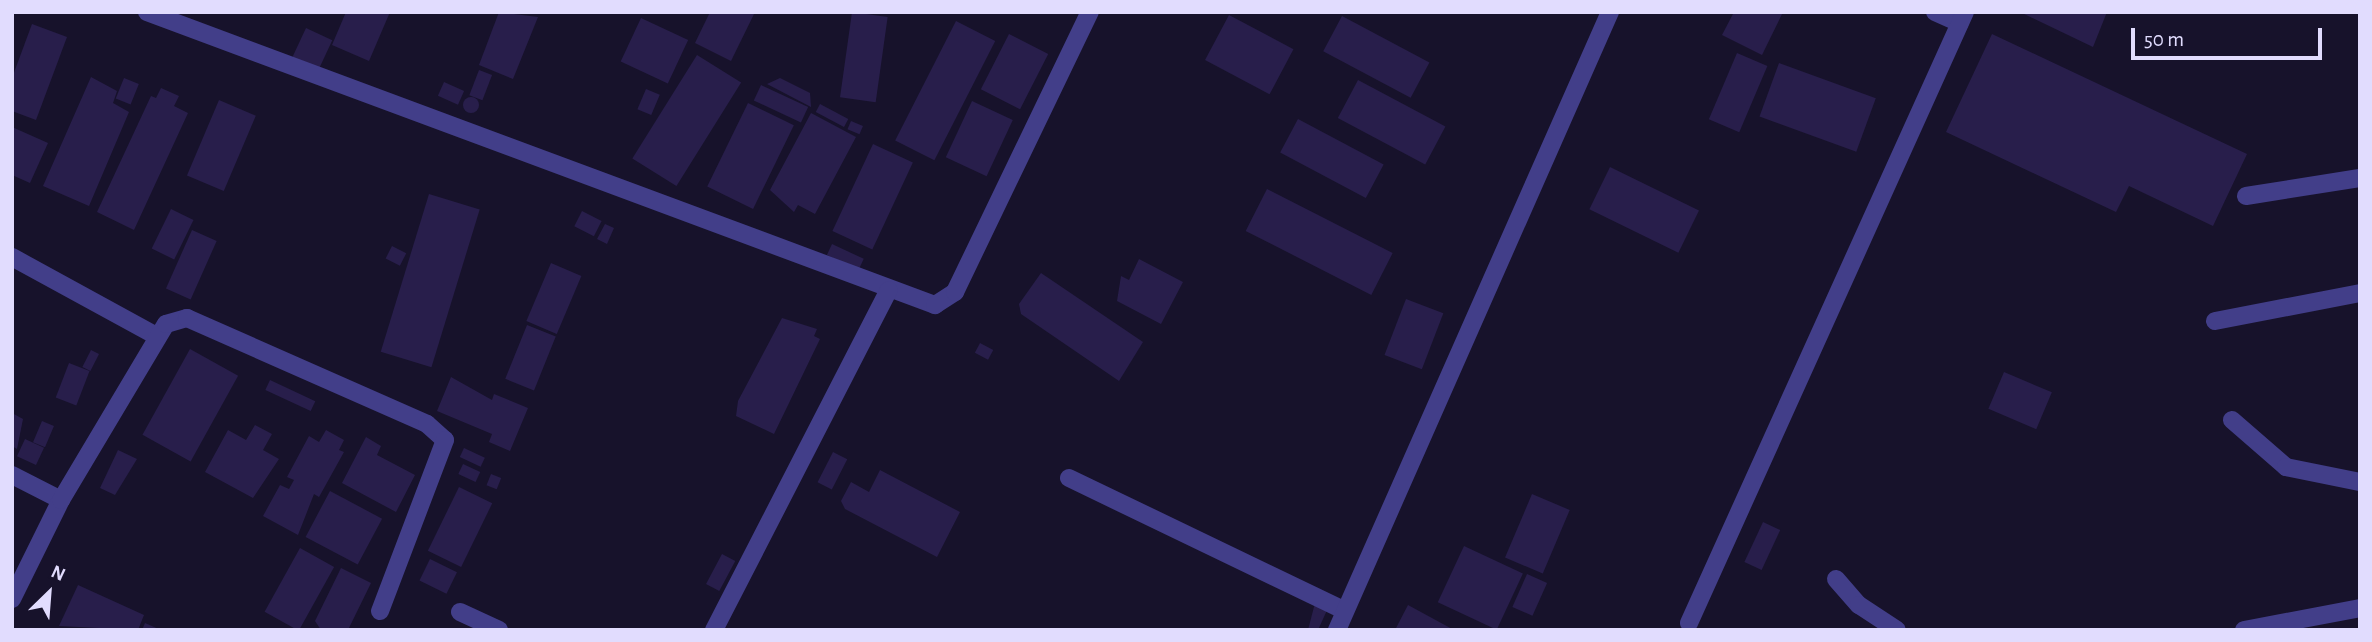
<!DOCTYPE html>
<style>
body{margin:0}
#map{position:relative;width:2372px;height:642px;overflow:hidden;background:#17122b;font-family:"Alegreya Sans",sans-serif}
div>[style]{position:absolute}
.building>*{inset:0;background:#281e4b;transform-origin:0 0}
.round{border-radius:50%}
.minor>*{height:18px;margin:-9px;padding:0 9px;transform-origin:9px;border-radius:9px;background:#423e89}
span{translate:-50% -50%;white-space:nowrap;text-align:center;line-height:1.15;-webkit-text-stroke:7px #17122b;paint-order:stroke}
.frame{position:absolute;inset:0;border:14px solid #e1dcfe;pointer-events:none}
.north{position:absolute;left:14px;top:558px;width:70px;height:70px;-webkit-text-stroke:5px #17122b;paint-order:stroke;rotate:25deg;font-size:19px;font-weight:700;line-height:28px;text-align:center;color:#e1dcfe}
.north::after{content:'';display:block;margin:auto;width:24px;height:32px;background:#e1dcfe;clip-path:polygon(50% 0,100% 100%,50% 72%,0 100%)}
.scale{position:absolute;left:2131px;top:28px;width:191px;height:32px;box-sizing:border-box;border:4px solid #e1dcfe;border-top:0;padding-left:9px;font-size:21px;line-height:24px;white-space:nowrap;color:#e1dcfe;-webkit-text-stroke:5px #17122b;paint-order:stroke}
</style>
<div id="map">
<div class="building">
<i style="clip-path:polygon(346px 12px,390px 12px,369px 61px,332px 45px)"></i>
<i style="clip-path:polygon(499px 12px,538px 17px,513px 79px,479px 65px)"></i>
<i style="clip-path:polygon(710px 12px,755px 12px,731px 61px,695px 43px)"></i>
<i style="left:852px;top:12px;width:36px;height:86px;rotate:8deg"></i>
<i style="clip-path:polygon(1734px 12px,1783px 12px,1762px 55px,1722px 35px)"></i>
<i style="clip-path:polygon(2020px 12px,2107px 12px,2093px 47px)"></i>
<i style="left:1229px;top:15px;width:73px;height:51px;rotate:28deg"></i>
<i style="left:1342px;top:16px;width:99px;height:40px;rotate:28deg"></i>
<i style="left:641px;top:18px;width:52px;height:48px;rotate:25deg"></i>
<i style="left:956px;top:21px;width:44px;height:134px;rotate:27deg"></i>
<i style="clip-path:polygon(32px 24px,67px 37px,36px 120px,12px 111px,12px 78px)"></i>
<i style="left:306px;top:28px;width:29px;height:35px;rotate:25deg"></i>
<i style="left:1009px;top:34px;width:44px;height:62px;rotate:27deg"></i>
<i style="clip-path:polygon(1992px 34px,2247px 154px,2213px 226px,2129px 186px,2116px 212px,1946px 132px)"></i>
<i style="left:1737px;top:53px;width:33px;height:72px;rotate:23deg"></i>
<i style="left:697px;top:55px;width:52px;height:122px;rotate:32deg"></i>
<i style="left:1779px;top:63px;width:103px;height:57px;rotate:20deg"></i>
<i style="left:479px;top:70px;width:14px;height:27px;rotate:21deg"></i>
<i style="clip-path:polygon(91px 77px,117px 91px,113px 103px,129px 112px,89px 206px,43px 186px)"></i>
<i style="left:124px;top:78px;width:16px;height:22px;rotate:22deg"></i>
<i style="clip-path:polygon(780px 78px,810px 93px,811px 107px,767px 84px)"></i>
<i style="left:1358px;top:80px;width:99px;height:43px;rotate:28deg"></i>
<i style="left:444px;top:82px;width:22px;height:15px;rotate:24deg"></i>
<i style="left:761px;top:85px;width:52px;height:17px;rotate:25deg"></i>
<i style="clip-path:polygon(161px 88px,179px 96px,174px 106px,188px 113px,134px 230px,97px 212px,151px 96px,156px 98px)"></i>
<i style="left:646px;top:89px;width:15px;height:22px;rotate:23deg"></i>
<i class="round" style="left:463px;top:97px;width:16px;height:16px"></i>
<i style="left:219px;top:100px;width:40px;height:82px;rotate:23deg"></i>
<i style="left:972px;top:101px;width:45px;height:62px;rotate:25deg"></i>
<i style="left:748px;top:103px;width:51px;height:93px;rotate:26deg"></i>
<i style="left:820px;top:104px;width:32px;height:9px;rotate:28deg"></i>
<i style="clip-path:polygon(811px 113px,856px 137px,815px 214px,798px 205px,794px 212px,770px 190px)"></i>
<i style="left:1298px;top:119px;width:97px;height:38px;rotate:28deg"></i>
<i style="left:851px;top:121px;width:13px;height:9px;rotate:23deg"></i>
<i style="clip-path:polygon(12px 127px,48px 143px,30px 183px,12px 175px)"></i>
<i style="left:873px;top:144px;width:44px;height:96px;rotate:25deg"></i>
<i style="left:1610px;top:167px;width:99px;height:47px;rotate:26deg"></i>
<i style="left:1267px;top:189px;width:141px;height:47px;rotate:27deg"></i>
<i style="left:429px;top:194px;width:53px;height:165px;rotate:17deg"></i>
<i style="left:171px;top:209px;width:25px;height:44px;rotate:26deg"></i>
<i style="left:582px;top:211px;width:22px;height:17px;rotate:27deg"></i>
<i style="clip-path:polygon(605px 224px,614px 228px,607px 244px,597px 239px)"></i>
<i style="left:192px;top:230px;width:27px;height:64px;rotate:24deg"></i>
<i style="left:832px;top:244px;width:35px;height:12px;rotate:25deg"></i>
<i style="left:392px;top:246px;width:16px;height:14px;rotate:27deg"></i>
<i style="clip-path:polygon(1139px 259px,1183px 282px,1161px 324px,1117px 301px,1121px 276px,1129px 280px)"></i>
<i style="left:551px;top:263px;width:33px;height:63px;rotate:23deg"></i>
<i style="clip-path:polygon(1041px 273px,1143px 342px,1119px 381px,1021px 314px,1019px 304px)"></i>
<i style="left:1406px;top:299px;width:40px;height:60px;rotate:21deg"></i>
<i style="clip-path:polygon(782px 318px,817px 329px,814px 336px,820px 339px,774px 434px,736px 416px,738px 401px)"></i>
<i style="left:527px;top:325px;width:31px;height:58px;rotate:22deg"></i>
<i style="left:980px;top:343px;width:15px;height:11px;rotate:28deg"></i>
<i style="left:190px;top:349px;width:55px;height:98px;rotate:29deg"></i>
<i style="left:91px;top:350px;width:9px;height:19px;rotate:27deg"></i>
<i style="left:69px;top:363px;width:22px;height:37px;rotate:21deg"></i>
<i style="left:2004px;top:372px;width:52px;height:40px;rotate:23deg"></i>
<i style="clip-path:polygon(451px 377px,492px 400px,494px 394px,528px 408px,510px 451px,489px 442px,492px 434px,437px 411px)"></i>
<i style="left:270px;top:380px;width:50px;height:11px;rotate:25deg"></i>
<i style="clip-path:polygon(12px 413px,23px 419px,17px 449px,12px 446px)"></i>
<i style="left:42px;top:421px;width:13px;height:23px;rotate:23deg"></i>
<i style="clip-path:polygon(255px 425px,272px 434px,263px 450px,279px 459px,253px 498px,205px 472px,228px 430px,246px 440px)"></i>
<i style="clip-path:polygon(326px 430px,344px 440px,339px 450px,344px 452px,319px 497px,314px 494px,298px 535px,263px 516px,280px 485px,289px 489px,294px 480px,287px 477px,309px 436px,319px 442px)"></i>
<i style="clip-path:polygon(366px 437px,381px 446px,377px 455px,415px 475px,396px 512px,342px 483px)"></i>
<i style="left:25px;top:439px;width:21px;height:19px;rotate:25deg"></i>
<i style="left:464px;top:448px;width:23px;height:10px;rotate:25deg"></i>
<i style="clip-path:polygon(118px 450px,137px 459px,115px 495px,100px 488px)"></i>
<i style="left:833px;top:452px;width:16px;height:34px;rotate:27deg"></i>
<i style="left:463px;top:464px;width:19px;height:11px;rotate:25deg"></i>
<i style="clip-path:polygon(880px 470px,960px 512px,937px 557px,845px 509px,841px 501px,851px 482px,869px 492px)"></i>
<i style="left:491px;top:474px;width:11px;height:12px;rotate:22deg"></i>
<i style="left:459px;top:487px;width:37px;height:71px;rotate:26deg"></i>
<i style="left:330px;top:491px;width:59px;height:52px;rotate:28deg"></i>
<i style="left:1532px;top:494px;width:41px;height:69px;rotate:23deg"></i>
<i style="left:1763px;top:522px;width:19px;height:44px;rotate:25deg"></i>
<i style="left:1464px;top:546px;width:65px;height:62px;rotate:25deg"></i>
<i style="left:300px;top:548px;width:39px;height:73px;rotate:29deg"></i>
<i style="left:722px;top:554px;width:15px;height:34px;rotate:28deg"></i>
<i style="left:430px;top:559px;width:30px;height:24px;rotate:26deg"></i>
<i style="clip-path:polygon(341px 568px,371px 583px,348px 630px,321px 630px,315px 621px)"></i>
<i style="left:1527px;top:574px;width:22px;height:36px;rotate:24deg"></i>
<i style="clip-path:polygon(78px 585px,144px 615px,138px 630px,59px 626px)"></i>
<i style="clip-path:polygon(1315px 603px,1328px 608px,1318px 630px,1308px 630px)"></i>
<i style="clip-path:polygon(1408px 605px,1454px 630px,1395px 630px)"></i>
<i style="clip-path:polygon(145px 623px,161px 630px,142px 630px)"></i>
</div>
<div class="minor">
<i style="left:147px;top:12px;width:841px;rotate:20.4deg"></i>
<i style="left:935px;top:305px;width:24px;rotate:-33deg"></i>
<i style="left:955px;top:292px;width:311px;rotate:-64.3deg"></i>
<i style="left:1935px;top:12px;width:27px;rotate:24deg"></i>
<i style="left:2246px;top:196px;width:115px;rotate:-9deg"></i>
<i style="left:12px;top:257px;width:166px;rotate:28.7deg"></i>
<i style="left:2215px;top:321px;width:148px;rotate:-10.9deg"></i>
<i style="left:2232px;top:420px;width:72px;rotate:41deg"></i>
<i style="left:2286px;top:467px;width:76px;rotate:11.5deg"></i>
<i style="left:12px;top:475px;width:55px;rotate:27deg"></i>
<i style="left:1069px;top:478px;width:306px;rotate:25.7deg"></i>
<i style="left:1836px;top:579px;width:35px;rotate:49deg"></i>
<i style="left:1859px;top:605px;width:45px;rotate:33.3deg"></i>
<i style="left:12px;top:599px;width:110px;rotate:-63.7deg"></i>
<i style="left:61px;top:500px;width:205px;rotate:-59.2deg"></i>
<i style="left:166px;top:324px;width:22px;rotate:-16deg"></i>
<i style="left:187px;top:318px;width:262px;rotate:23.8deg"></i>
<i style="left:427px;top:424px;width:24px;rotate:42deg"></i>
<i style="left:445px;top:440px;width:183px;rotate:110.8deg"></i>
<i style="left:460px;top:612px;width:43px;rotate:24.8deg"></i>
<i style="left:1689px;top:623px;width:670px;rotate:-65.69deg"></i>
<i style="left:714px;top:630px;width:382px;rotate:-62.8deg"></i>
<i style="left:1337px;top:630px;width:676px;rotate:-66.17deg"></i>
<i style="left:2244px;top:630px;width:118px;rotate:-10.7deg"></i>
</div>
<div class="frame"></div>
<div class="north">N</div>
<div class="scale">50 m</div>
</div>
